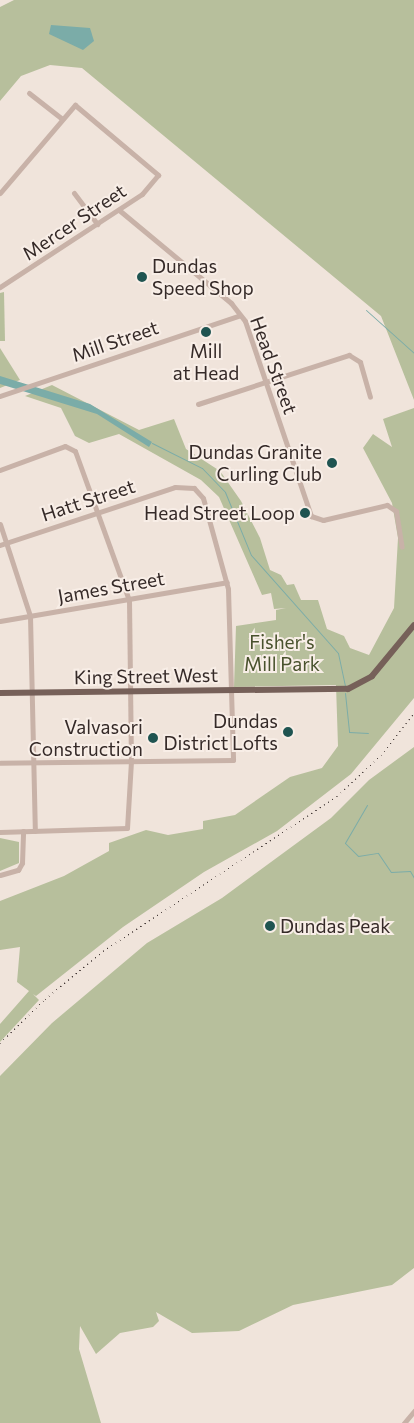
<!DOCTYPE html>
<style>
body{margin:0}
#map{position:relative;width:414px;height:1423px;overflow:hidden;background:#f0e4db;font-family:Commissioner,sans-serif}
div>[style]{position:absolute}
.green>*{inset:0;background:#b7bf9c}
.water>*{inset:0;background:#7baca8}
.stream>*{height:1px;margin:-0.5px;padding:0 0.5px;transform-origin:0.5px;border-radius:0.5px;background:#7baca8}
.minor>*{height:5px;margin:-2.5px;padding:0 2.5px;transform-origin:2.5px;border-radius:2.5px;background:#c8b2a8}
.major>*{height:6px;margin:-3px;padding:0 3px;transform-origin:3px;border-radius:3px;background:#766059}
.rail>*{height:1px;margin-top:-0.5px;transform-origin:0;background:repeating-linear-gradient(90deg,#352a28 0 1px,transparent 0 5px)}
.dots>*{width:14px;height:14px;translate:-50% -50%;box-sizing:border-box;border:2px solid #f8eee7;border-radius:50%}
span{translate:-50% -50%;white-space:nowrap;text-align:center;line-height:1.15;-webkit-text-stroke:4px #f8eee7;paint-order:stroke}
.street-label{font-size:19px;color:#352a28}
.poi-label{font-size:19px;color:#352a28}
.left{translate:0 -50%;text-align:left}
.right{translate:-100% -50%;text-align:right}
.park-label{font-size:19px;color:#49522d}
</style>
<div id="map">
<div class="green">
<i style="clip-path:polygon(14px 0,414px 0,414px 400px,381px 316px,82px 68px,50px 65px,21px 76px,0 101px,0 7px)"></i>
<i style="clip-path:polygon(4px 292px,5px 341px,0 341px,0 293px)"></i>
<i style="clip-path:polygon(0 348px,20px 380px,0 388px)"></i>
<i style="clip-path:polygon(52px 385px,139px 430px,174px 419px,186px 449px,220px 471px,241px 501px,260px 538px,270px 570px,281px 575px,287px 585px,294px 584px,301px 600px,318px 600px,327px 629px,344px 636px,350px 648px,369px 655px,394px 608px,398px 538px,392px 503px,363px 448px,373px 434px,392px 447px,383px 419px,414px 408px,414px 698px,351px 774px,277px 831px,204px 872px,123px 927px,36px 996px,33px 994px,39px 1000px,0 1042px,0 1024px,29px 991px,17px 982px,20px 947px,0 950px,0 901px,64px 876px,109px 851px,109px 843px,146px 830px,168px 835px,203px 829px,203px 821px,235px 815px,290px 777px,322px 768px,338px 746px,336px 685px,234px 687px,236px 626px,276px 620px,276px 610px,286px 608px,274px 609px,271px 593px,262px 595px,219px 497px,201px 480px,119px 434px,89px 443px,75px 436px,61px 408px,25px 396px)"></i>
<i style="clip-path:polygon(414px 747px,414px 1268px,392px 1285px,293px 1305px,239px 1331px,192px 1333px,156px 1312px,159px 1321px,153px 1327px,120px 1333px,96px 1354px,80px 1326px,79px 1349px,101px 1423px,0 1423px,0 1076px,52px 1023px,147px 943px,222px 898px,331px 818px,369px 780px)"></i>
<i style="clip-path:polygon(0 838px,19px 842px,19px 863px,0 871px)"></i>
</div>
<div class="water">
<i style="clip-path:polygon(51px 25px,90px 28px,94px 41px,83px 50px,49px 34px)"></i>
<i style="clip-path:polygon(0 376px,90px 404px,152px 442px,149px 447px,97px 414px,0 384px)"></i>
</div>
<div class="stream">
<i style="left:366px;top:310px;width:64px;rotate:41.9deg"></i>
<i style="left:152px;top:443px;width:56px;rotate:26.6deg"></i>
<i style="left:202px;top:468px;width:33px;rotate:46deg"></i>
<i style="left:225px;top:492px;width:68px;rotate:67.6deg"></i>
<i style="left:251px;top:555px;width:131px;rotate:48.4deg"></i>
<i style="left:338px;top:653px;width:34px;rotate:78deg"></i>
<i style="left:345px;top:693px;width:39px;rotate:84deg"></i>
<i style="left:349px;top:732px;width:19px;rotate:3deg"></i>
<i style="left:367px;top:805px;width:44px;rotate:120.1deg"></i>
<i style="left:345px;top:843px;width:18px;rotate:45deg"></i>
<i style="left:358px;top:856px;width:20px;rotate:-9deg"></i>
<i style="left:378px;top:853px;width:23px;rotate:56deg"></i>
<i style="left:391px;top:872px;width:19px;rotate:-3deg"></i>
<i style="left:410px;top:871px;width:8px;rotate:60deg"></i>
</div>
<div class="minor">
<i style="left:29px;top:93px;width:41px;rotate:38deg"></i>
<i style="left:0;top:193px;width:116px;rotate:-49.6deg"></i>
<i style="left:75px;top:105px;width:109px;rotate:40.1deg"></i>
<i style="left:158px;top:175px;width:25px;rotate:130deg"></i>
<i style="left:142px;top:194px;width:170px;rotate:146.8deg"></i>
<i style="left:74px;top:193px;width:39px;rotate:53deg"></i>
<i style="left:119px;top:210px;width:146px;rotate:39.7deg"></i>
<i style="left:231px;top:303px;width:23px;rotate:52deg"></i>
<i style="left:245px;top:321px;width:206px;rotate:71.3deg"></i>
<i style="left:311px;top:516px;width:13px;rotate:18deg"></i>
<i style="left:323px;top:520px;width:66px;rotate:-13.2deg"></i>
<i style="left:387px;top:505px;width:11px;rotate:34deg"></i>
<i style="left:396px;top:511px;width:36px;rotate:81deg"></i>
<i style="left:0;top:396px;width:253px;rotate:-18.6deg"></i>
<i style="left:198px;top:404px;width:159px;rotate:-18deg"></i>
<i style="left:349px;top:355px;width:13px;rotate:32deg"></i>
<i style="left:360px;top:362px;width:36px;rotate:74deg"></i>
<i style="left:0;top:470px;width:69px;rotate:-20.3deg"></i>
<i style="left:65px;top:446px;width:11px;rotate:27deg"></i>
<i style="left:75px;top:451px;width:158px;rotate:70.1deg"></i>
<i style="left:129px;top:600px;width:161px;rotate:89.3deg"></i>
<i style="left:131px;top:761px;width:67px;rotate:93.4deg"></i>
<i style="left:127px;top:828px;width:127px;rotate:178.2deg"></i>
<i style="left:0;top:524px;width:97px;rotate:71.9deg"></i>
<i style="left:30px;top:616px;width:215px;rotate:88.7deg"></i>
<i style="left:0;top:545px;width:184px;rotate:-18.3deg"></i>
<i style="left:175px;top:487px;width:19px;rotate:3deg"></i>
<i style="left:194px;top:488px;width:13px;rotate:48deg"></i>
<i style="left:203px;top:498px;width:94px;rotate:74.6deg"></i>
<i style="left:228px;top:589px;width:171px;rotate:88.3deg"></i>
<i style="left:233px;top:760px;width:233px;rotate:179.3deg"></i>
<i style="left:0;top:621px;width:230px;rotate:-9.7deg"></i>
<i style="left:0;top:875px;width:19px;rotate:-16deg"></i>
<i style="left:18px;top:870px;width:8px;rotate:-60deg"></i>
<i style="left:22px;top:863px;width:32px;rotate:-88deg"></i>
<i style="left:404px;top:1423px;width:16px;rotate:-50deg"></i>
</div>
<div class="major">
<i style="left:0;top:693px;width:348px;rotate:-0.7deg"></i>
<i style="left:348px;top:689px;width:27px;rotate:-28deg"></i>
<i style="left:372px;top:676px;width:66px;rotate:-50.5deg"></i>
</div>
<div class="rail">
<i style="left:0;top:1043px;width:63px;rotate:-44.4deg"></i>
<i style="left:45px;top:999px;width:75px;rotate:-39.6deg"></i>
<i style="left:103px;top:951px;width:281px;rotate:-33.5deg"></i>
<i style="left:337px;top:796px;width:60px;rotate:-43deg"></i>
<i style="left:381px;top:755px;width:53px;rotate:-51.8deg"></i>
</div>
<div class="dots">
<i style="left:142px;top:277px;background:#1f5451"></i>
<i style="left:206px;top:332px;background:#1f5451"></i>
<i style="left:332px;top:463px;background:#1f5451"></i>
<i style="left:305px;top:513px;background:#1f5451"></i>
<i style="left:288px;top:732px;background:#1f5451"></i>
<i style="left:153px;top:738px;background:#1f5451"></i>
<i style="left:270px;top:926px;background:#1f5451"></i>
</div>
<div class="street-label">
<span style="left:74px;top:222px;rotate:-34deg">Mercer Street</span>
<span style="left:115px;top:341px;rotate:-19deg">Mill Street</span>
<span style="left:274px;top:365px;rotate:70deg">Head Street</span>
<span style="left:88px;top:500px;rotate:-18deg">Hatt Street</span>
<span style="left:111px;top:587px;rotate:-10deg">James Street</span>
<span style="left:146px;top:676px;rotate:-1deg">King Street West</span>
</div>
<div class="poi-label">
<span class="left" style="left:152px;top:277px">Dundas<br>Speed Shop</span>
<span style="left:206px;top:362px">Mill<br>at Head</span>
<span class="right" style="left:322px;top:463px">Dundas Granite<br>Curling Club</span>
<span class="right" style="left:295px;top:513px">Head Street Loop</span>
<span class="right" style="left:278px;top:732px">Dundas<br>District Lofts</span>
<span class="right" style="left:143px;top:738px">Valvasori<br>Construction</span>
<span class="left" style="left:280px;top:926px">Dundas Peak</span>
</div>
<div class="park-label">
<span style="left:282px;top:653px">Fisher's<br>Mill Park</span>
</div>
</div>
